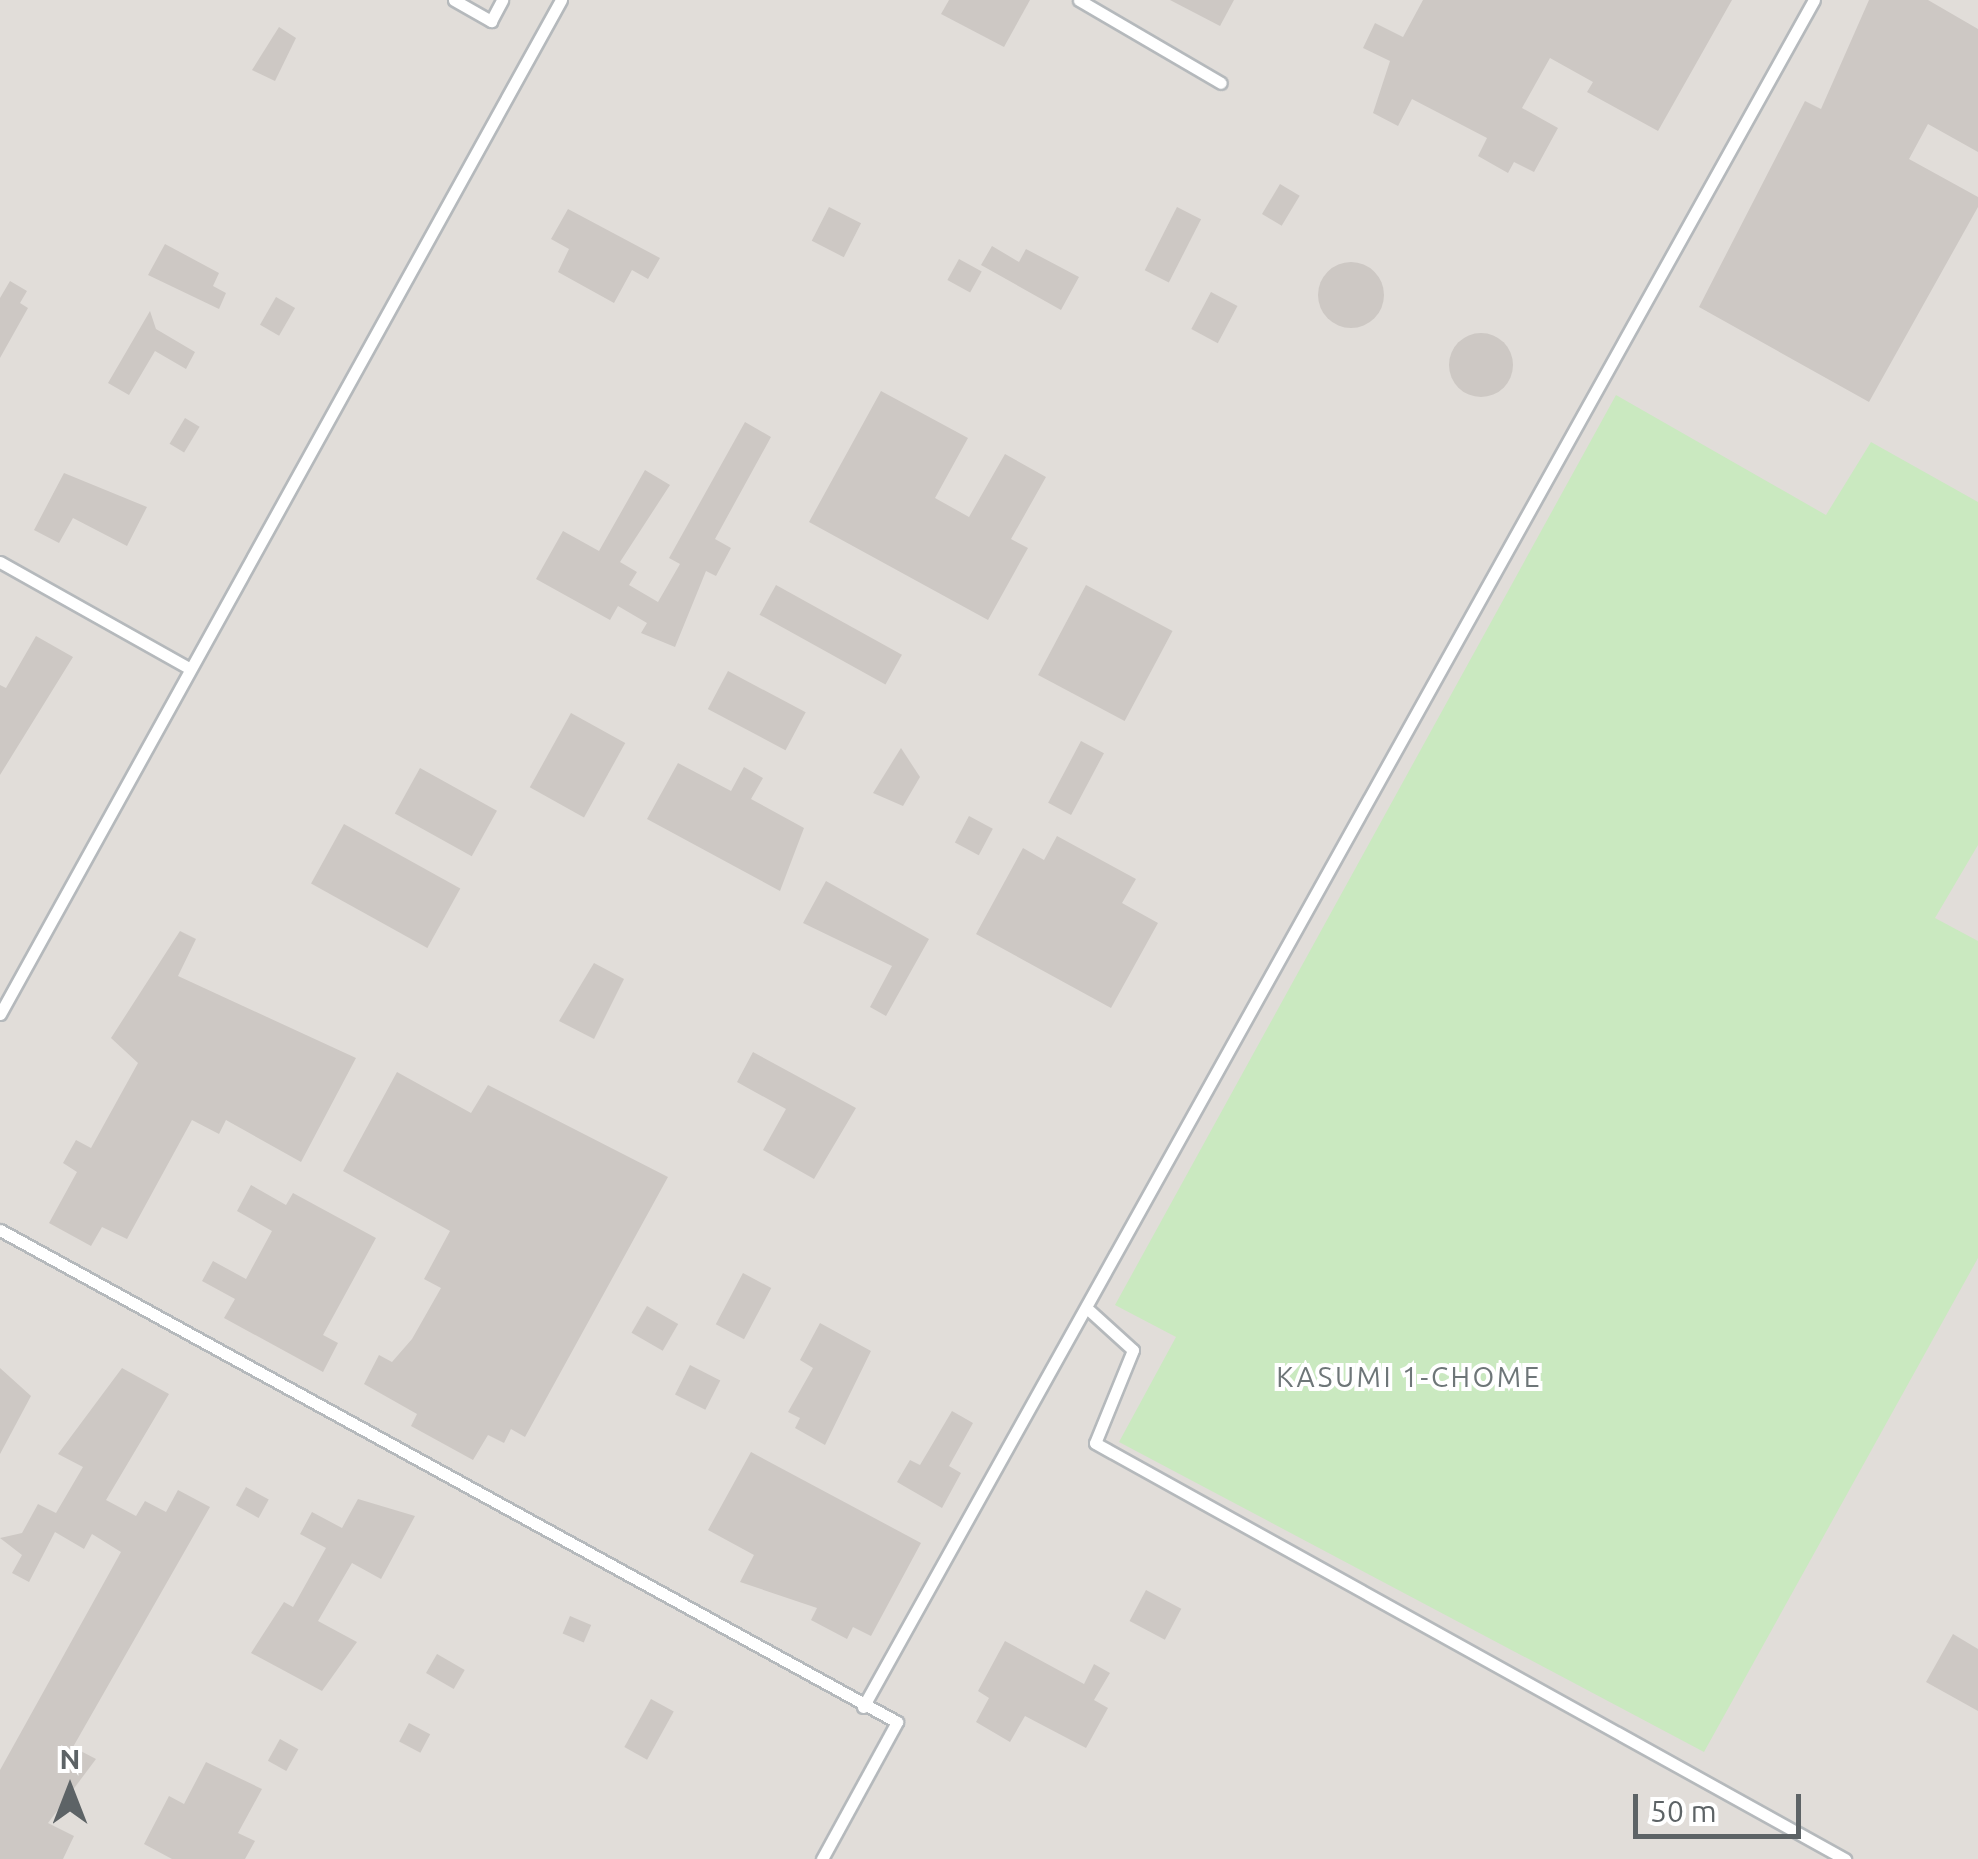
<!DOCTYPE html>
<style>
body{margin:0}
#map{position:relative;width:1978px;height:1859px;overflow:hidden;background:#f0ebe5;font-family:Ubuntu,sans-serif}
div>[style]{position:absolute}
.industrial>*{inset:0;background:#e1ddd9;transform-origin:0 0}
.green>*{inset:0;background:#cae9c0}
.building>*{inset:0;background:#cdc8c4;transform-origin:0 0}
.round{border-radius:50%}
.roads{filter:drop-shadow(2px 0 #b5b9bc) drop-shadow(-2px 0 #b5b9bc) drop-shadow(0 2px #b5b9bc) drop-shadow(0 -2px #b5b9bc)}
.service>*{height:11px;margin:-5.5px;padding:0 5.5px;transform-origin:5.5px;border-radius:5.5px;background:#fff}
span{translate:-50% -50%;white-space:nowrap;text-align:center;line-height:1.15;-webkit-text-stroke:8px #fff;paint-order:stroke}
.neighbourhood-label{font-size:28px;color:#6e7678;letter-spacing:2.5px}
.north{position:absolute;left:20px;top:1739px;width:100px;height:100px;-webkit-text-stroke:8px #fff;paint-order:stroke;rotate:0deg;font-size:28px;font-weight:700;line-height:40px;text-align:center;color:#5d6366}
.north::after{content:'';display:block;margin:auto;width:35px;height:45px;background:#5d6366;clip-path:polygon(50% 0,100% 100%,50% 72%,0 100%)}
.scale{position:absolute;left:1633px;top:1794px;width:168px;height:45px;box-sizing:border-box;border:5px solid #5d6366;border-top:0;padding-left:12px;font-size:30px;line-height:35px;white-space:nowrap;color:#5d6366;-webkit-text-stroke:8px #fff;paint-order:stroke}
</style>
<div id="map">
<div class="industrial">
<i style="left:0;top:0;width:1978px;height:1859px"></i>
</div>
<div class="green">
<i style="clip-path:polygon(1616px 395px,1826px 515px,1871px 442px,1978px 502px,1978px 845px,1935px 918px,1978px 941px,1978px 1258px,1704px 1752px,1119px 1442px,1176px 1337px,1115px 1305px)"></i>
</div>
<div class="building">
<i style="clip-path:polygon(949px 0,1030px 0,1004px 47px,941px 14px)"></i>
<i style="clip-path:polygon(1170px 0,1234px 0,1220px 26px)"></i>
<i style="clip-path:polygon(1423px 0,1732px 0,1658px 131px,1587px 92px,1593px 82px,1550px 58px,1522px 108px,1558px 128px,1534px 172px,1514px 162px,1508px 173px,1478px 156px,1487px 138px,1412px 99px,1398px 126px,1373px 113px,1390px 61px,1363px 48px,1375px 23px,1403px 37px)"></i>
<i style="clip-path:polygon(1869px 0,1928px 0,1978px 29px,1978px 152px,1928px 124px,1909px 159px,1978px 197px,1978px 207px,1869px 402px,1699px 307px,1805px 101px,1821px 109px)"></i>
<i style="clip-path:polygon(279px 27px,296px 38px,275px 81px,252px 70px)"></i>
<i style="left:1280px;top:184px;width:23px;height:35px;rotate:31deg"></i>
<i style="left:829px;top:207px;width:36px;height:38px;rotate:27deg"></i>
<i style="left:1177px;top:207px;width:27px;height:71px;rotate:27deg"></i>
<i style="clip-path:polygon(568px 209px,660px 258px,648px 279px,632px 270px,614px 303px,558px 272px,569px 249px,551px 239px)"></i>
<i style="clip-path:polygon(165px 244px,219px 273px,213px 286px,226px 293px,219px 309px,148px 275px)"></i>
<i style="clip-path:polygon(992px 246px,1019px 262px,1026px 249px,1079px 277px,1061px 310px,981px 265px)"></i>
<i style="left:959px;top:259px;width:26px;height:24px;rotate:29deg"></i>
<i class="round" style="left:1318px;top:262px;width:66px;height:66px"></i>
<i style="clip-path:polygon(10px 281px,27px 291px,20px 303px,28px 308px,0 358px,0 298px)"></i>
<i style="left:1211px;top:292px;width:30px;height:42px;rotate:28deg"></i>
<i style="left:276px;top:297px;width:22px;height:32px;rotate:30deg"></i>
<i style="clip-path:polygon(150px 311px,156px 329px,195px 352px,186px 369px,155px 351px,129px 395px,108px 383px)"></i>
<i class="round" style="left:1449px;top:333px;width:64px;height:64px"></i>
<i style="clip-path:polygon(881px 391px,968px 438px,935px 498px,969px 517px,1005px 454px,1046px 477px,1011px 539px,1028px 548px,988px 620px,809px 522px)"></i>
<i style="left:185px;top:418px;width:17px;height:30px;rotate:31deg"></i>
<i style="clip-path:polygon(745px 422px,771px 437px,715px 539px,731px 548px,716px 576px,706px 571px,675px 647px,641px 633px,647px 623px,618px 606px,610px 620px,536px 579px,563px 531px,599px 551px,645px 470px,670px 485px,620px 562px,637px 572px,629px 585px,658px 602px,680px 564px,669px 558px)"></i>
<i style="clip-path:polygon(64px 473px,147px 507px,127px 546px,73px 518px,59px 543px,34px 530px)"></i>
<i style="left:776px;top:585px;width:144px;height:34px;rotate:29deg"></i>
<i style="left:1086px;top:585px;width:98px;height:102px;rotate:28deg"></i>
<i style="clip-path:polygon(36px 636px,73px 657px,0 775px,0 685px,6px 688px)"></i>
<i style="left:728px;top:671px;width:88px;height:43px;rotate:28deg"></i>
<i style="left:571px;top:713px;width:62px;height:85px;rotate:29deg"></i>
<i style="left:1081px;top:741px;width:26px;height:70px;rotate:28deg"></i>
<i style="clip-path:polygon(901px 748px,920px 777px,903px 806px,873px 793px)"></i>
<i style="clip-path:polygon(678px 763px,731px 791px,744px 767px,763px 778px,751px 799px,804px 828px,780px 891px,647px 819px)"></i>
<i style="left:420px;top:768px;width:88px;height:52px;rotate:29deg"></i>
<i style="left:969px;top:816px;width:27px;height:30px;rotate:28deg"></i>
<i style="left:344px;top:824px;width:133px;height:68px;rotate:29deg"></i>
<i style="clip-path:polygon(1057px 836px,1136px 879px,1122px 903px,1158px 923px,1111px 1008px,976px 934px,1023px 848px,1044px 860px)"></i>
<i style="clip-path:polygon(826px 881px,929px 939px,886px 1016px,870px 1007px,892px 966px,803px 923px)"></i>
<i style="clip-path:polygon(180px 931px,196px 939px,178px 976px,356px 1058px,301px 1162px,226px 1120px,219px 1134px,192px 1120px,127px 1239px,102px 1227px,91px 1246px,49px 1223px,77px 1172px,63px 1163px,76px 1140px,91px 1148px,138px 1063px,111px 1038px)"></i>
<i style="clip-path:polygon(594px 963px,624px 979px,594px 1039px,559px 1021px)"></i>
<i style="clip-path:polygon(753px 1052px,856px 1108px,814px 1179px,763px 1150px,786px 1109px,737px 1082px)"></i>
<i style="clip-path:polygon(397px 1072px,471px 1113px,488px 1085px,668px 1177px,525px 1437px,511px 1429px,504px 1443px,488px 1435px,473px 1460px,411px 1426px,417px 1414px,364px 1384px,379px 1355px,392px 1362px,412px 1339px,441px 1288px,424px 1279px,450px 1231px,343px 1171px)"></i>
<i style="clip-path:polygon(251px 1185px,286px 1205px,293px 1193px,376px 1238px,323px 1335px,338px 1343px,323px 1372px,224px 1318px,235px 1299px,202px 1281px,213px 1261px,246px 1279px,272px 1231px,237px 1211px)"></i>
<i style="left:743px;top:1273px;width:32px;height:58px;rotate:28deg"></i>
<i style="left:647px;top:1306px;width:36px;height:31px;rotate:30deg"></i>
<i style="clip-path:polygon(820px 1323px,871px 1351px,825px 1445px,795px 1428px,800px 1418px,788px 1412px,813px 1368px,800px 1360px)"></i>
<i style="left:690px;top:1365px;width:34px;height:33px;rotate:27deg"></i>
<i style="clip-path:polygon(0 1368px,31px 1396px,0 1454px)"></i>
<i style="clip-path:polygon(122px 1368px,169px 1394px,106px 1500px,136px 1516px,145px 1501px,166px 1512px,178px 1490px,210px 1507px,73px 1747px,96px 1759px,48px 1823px,74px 1836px,63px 1859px,0 1859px,0 1770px,121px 1552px,92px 1534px,84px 1549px,55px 1532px,29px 1582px,12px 1573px,22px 1555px,0 1538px,22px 1533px,38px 1504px,56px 1513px,83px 1467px,58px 1454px)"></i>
<i style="clip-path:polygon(952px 1411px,973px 1423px,949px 1466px,961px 1473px,942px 1508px,897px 1482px,910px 1460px,920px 1465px)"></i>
<i style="clip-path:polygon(751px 1452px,921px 1543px,871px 1636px,853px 1627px,847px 1639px,811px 1620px,817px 1608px,740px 1582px,754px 1555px,708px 1530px)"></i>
<i style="left:246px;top:1487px;width:26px;height:21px;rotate:29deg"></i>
<i style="clip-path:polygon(358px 1499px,415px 1516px,381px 1579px,352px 1563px,318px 1621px,357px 1642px,322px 1691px,251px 1653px,284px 1602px,293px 1607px,326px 1548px,300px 1534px,312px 1512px,342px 1528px)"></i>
<i style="left:1146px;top:1590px;width:40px;height:35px;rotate:28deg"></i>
<i style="left:570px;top:1616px;width:23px;height:19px;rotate:23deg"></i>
<i style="clip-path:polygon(1953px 1634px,1978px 1649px,1978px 1711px,1926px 1682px)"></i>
<i style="clip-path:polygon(1005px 1641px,1084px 1684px,1094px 1664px,1110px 1673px,1094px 1700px,1108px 1708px,1086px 1748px,1025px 1716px,1010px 1742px,976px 1722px,989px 1698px,978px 1691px)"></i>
<i style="left:437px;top:1654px;width:32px;height:22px;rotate:30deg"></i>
<i style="left:651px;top:1699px;width:26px;height:55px;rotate:29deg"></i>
<i style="left:409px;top:1723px;width:24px;height:21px;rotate:28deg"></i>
<i style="left:280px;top:1739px;width:21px;height:25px;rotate:29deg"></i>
<i style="clip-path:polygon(206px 1762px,262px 1789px,238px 1833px,255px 1841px,245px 1859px,172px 1859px,144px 1844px,169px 1796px,184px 1804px)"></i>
</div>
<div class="roads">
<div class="service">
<i style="left:454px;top:0;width:43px;rotate:29.6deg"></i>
<i style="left:491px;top:21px;width:24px;rotate:-62deg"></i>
<i style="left:1079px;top:0;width:164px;rotate:30.3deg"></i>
<i style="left:0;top:562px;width:217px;rotate:29.3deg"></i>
<i style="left:0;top:1014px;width:1159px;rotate:-61.05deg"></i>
<i style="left:0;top:1230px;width:1023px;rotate:28.74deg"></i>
<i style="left:897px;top:1722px;width:156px;rotate:118.7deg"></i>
<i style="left:1090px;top:1311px;width:58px;rotate:42.2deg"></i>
<i style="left:1133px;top:1350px;width:100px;rotate:112.2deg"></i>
<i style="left:1095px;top:1443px;width:858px;rotate:29.02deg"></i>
<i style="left:863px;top:1707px;width:1954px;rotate:-60.88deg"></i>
</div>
</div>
<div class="neighbourhood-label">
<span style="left:1409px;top:1377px">KASUMI 1-CHOME</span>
</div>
<div class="north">N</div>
<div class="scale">50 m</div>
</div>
